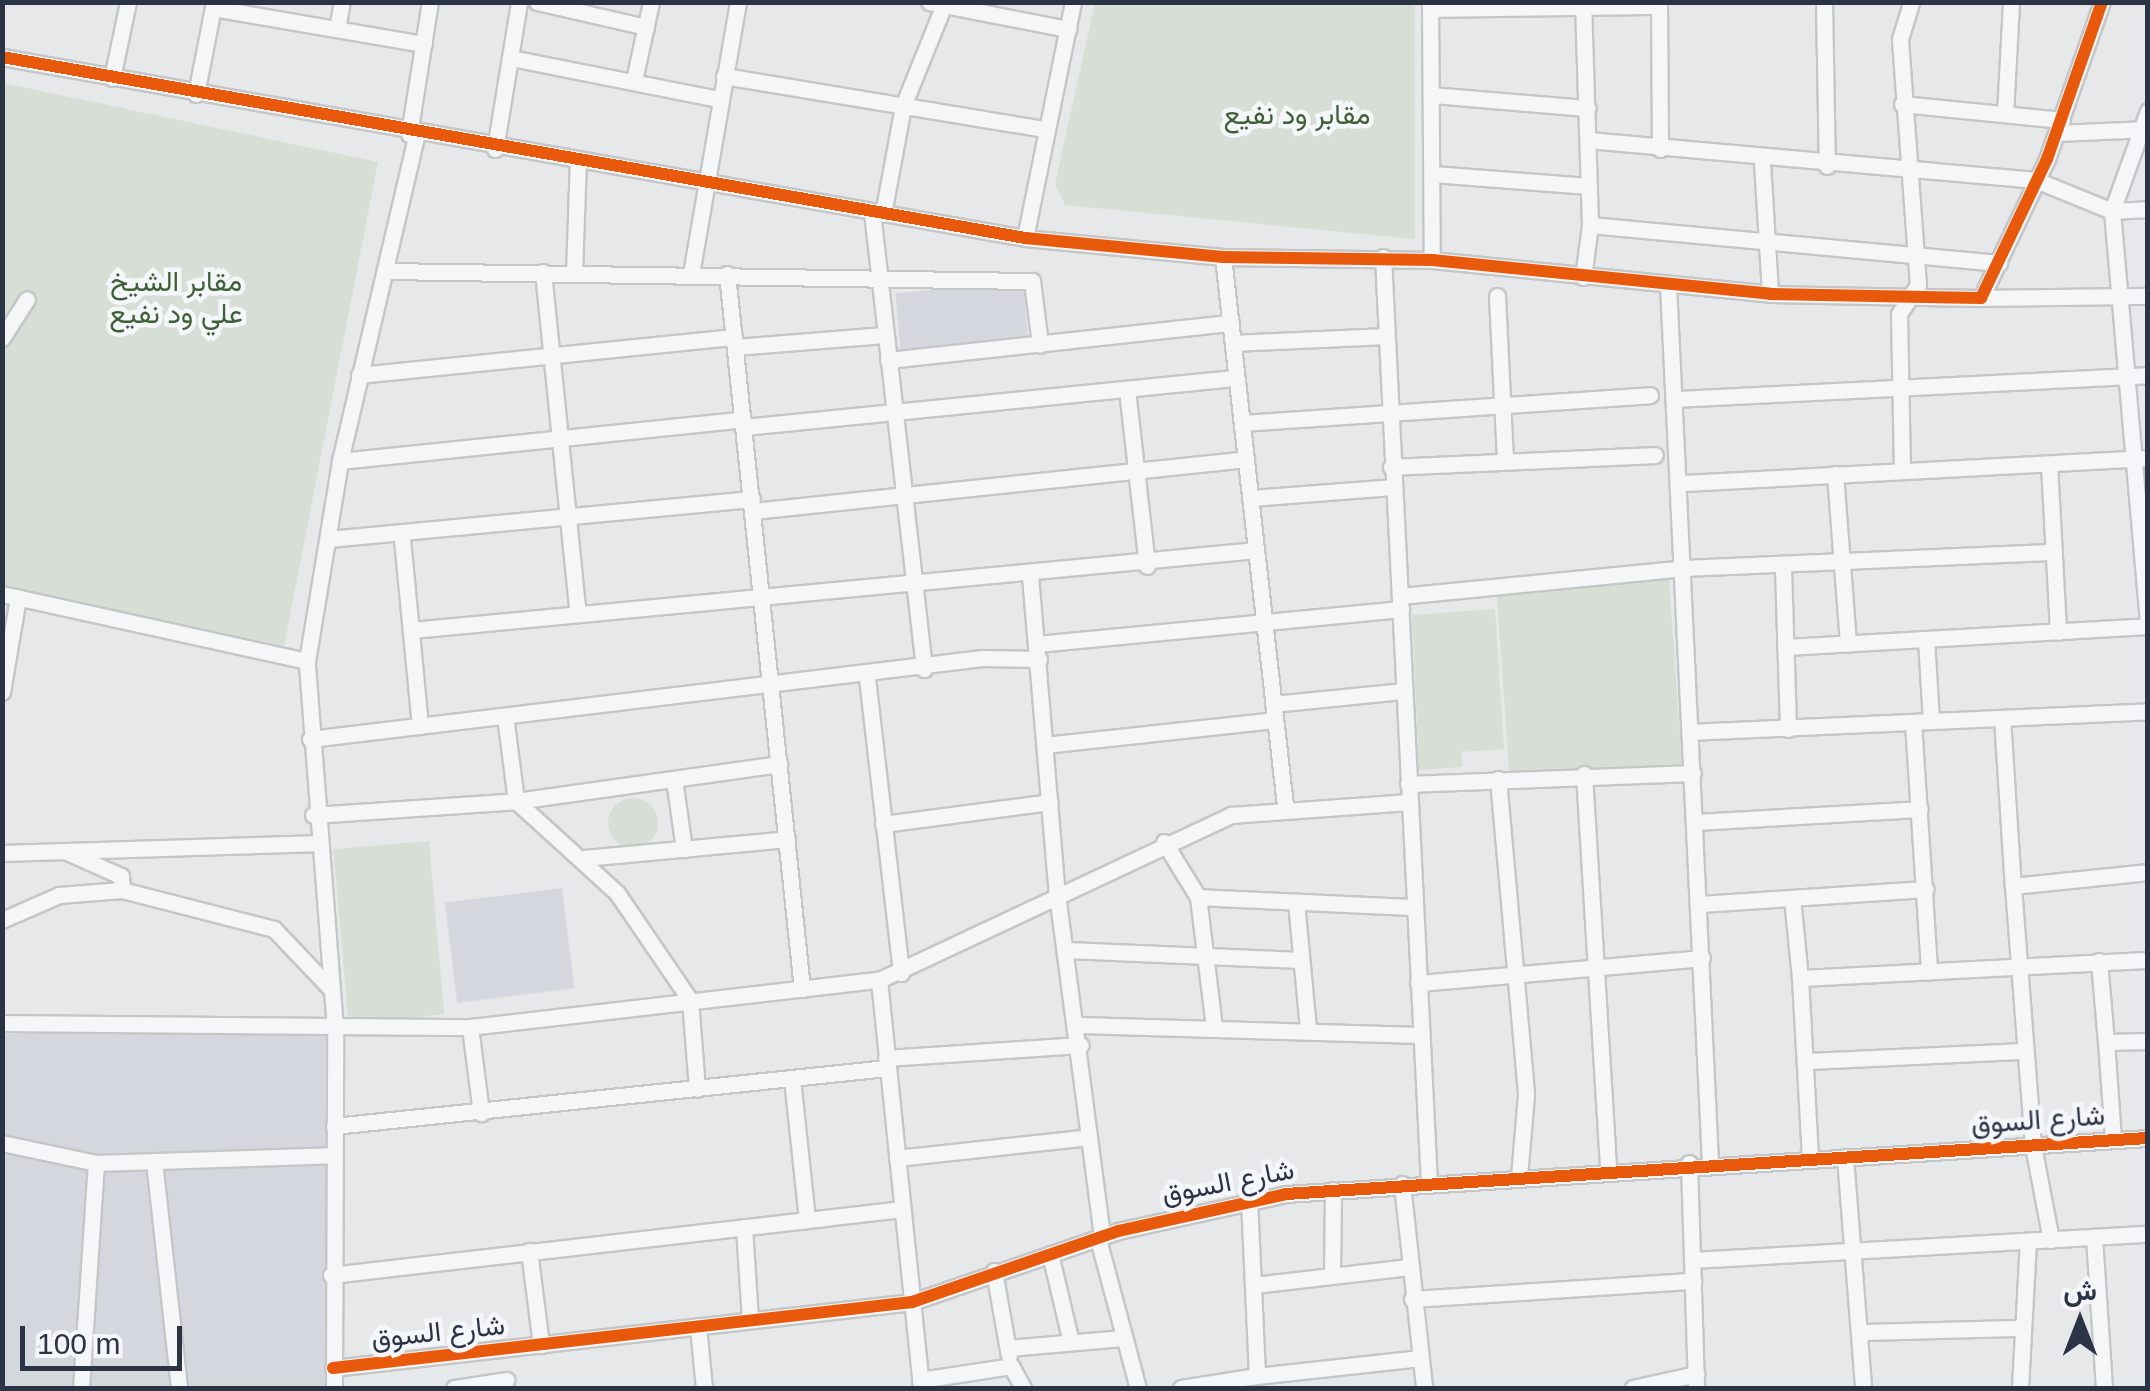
<!DOCTYPE html>
<meta charset="utf-8">
<style>
body{margin:0}
#map{position:relative;width:2150px;height:1391px;overflow:hidden;background:#e6e8ea;font-family:Helvetica,Vazirmatn,sans-serif}
div>[style]{position:absolute}
.built>*{inset:0;background:#d4d7dd;transform-origin:0 0}
.green>*{inset:0;background:#d6ded6;transform-origin:0 0}
.round{border-radius:50%}
.roads{filter:drop-shadow(2px 0 #c4c6c8) drop-shadow(-2px 0 #c4c6c8) drop-shadow(0 2px #c4c6c8) drop-shadow(0 -2px #c4c6c8)}
.minor>*{height:15px;margin:-7.5px;padding:0 7.5px;transform-origin:7.5px;border-radius:7.5px;background:#f5f6f7}
.cycleway>*{height:12px;margin:-6px;padding:0 6px;transform-origin:6px;border-radius:6px;background:#e8590c}
span{translate:-50% -50%;white-space:nowrap;text-align:center;line-height:1.15;-webkit-text-stroke:9px #f4f6f9;paint-order:stroke}
.park-label{font-size:28px;color:#3f6138}
.street-label{font-size:28px;color:#2b3445}
.frame{position:absolute;inset:0;border:5px solid #2b3445;pointer-events:none}
.north{position:absolute;left:2030px;top:1271px;width:100px;height:100px;-webkit-text-stroke:8px #f4f6f9;paint-order:stroke;rotate:0deg;font-size:28px;font-weight:700;line-height:40px;text-align:center;color:#2b3445}
.north::after{content:'';display:block;margin:auto;width:35px;height:45px;background:#2b3445;clip-path:polygon(50% 0,100% 100%,50% 72%,0 100%)}
.scale{position:absolute;left:20px;top:1326px;width:162px;height:45px;box-sizing:border-box;border:5px solid #2b3445;border-top:0;padding-left:12px;font-size:30px;line-height:35px;white-space:nowrap;color:#2b3445;-webkit-text-stroke:8px #f4f6f9;paint-order:stroke}
</style>
<div id="map">
<div class="built">
<i style="left:1023px;top:282px;width:58px;height:128px;rotate:85deg"></i>
<i style="left:562px;top:888px;width:101px;height:118px;rotate:83deg"></i>
<i style="left:3px;top:1034px;width:325px;height:354px"></i>
</div>
<div class="green">
<i style="clip-path:polygon(1095px 3px,1415px 3px,1415px 239px,1065px 205px,1055px 184px)"></i>
<i style="clip-path:polygon(3px 83px,378px 162px,284px 646px,3px 587px)"></i>
<i style="left:1669px;top:578px;width:186px;height:173px;rotate:86deg"></i>
<i style="clip-path:polygon(1495px 609px,1504px 749px,1461px 752px,1462px 767px,1419px 770px,1412px 615px)"></i>
<i class="round" style="left:608px;top:798px;width:50px;height:50px"></i>
<i style="left:429px;top:841px;width:174px;height:96px;rotate:85deg"></i>
</div>
<div class="roads">
<div class="minor">
<i style="left:537px;top:2px;width:112px;rotate:12.9deg"></i>
<i style="left:929px;top:2px;width:142px;rotate:11deg"></i>
<i style="left:1430px;top:2px;width:258px;rotate:89.6deg"></i>
<i style="left:1659px;top:2px;width:147px;rotate:89.6deg"></i>
<i style="left:1824px;top:2px;width:164px;rotate:89deg"></i>
<i style="left:213px;top:8px;width:214px;rotate:9.7deg"></i>
<i style="left:1430px;top:9px;width:229px;rotate:-0.8deg"></i>
<i style="left:337px;top:29px;width:27px;rotate:-80deg"></i>
<i style="left:2px;top:57px;width:1039px;rotate:10.03deg"></i>
<i style="left:1025px;top:238px;width:199px;rotate:5.5deg"></i>
<i style="left:1223px;top:257px;width:209px;rotate:0.8deg"></i>
<i style="left:1432px;top:260px;width:340px;rotate:5.7deg"></i>
<i style="left:1770px;top:294px;width:211px;rotate:1.1deg"></i>
<i style="left:1981px;top:298px;width:154px;rotate:-64.6deg"></i>
<i style="left:2047px;top:159px;width:166px;rotate:-70.7deg"></i>
<i style="left:511px;top:58px;width:212px;rotate:11.2deg"></i>
<i style="left:724px;top:76px;width:324px;rotate:9.4deg"></i>
<i style="left:112px;top:78px;width:78px;rotate:-78.1deg"></i>
<i style="left:634px;top:80px;width:80px;rotate:-77.7deg"></i>
<i style="left:196px;top:94px;width:94px;rotate:-78.9deg"></i>
<i style="left:1432px;top:95px;width:156px;rotate:4.8deg"></i>
<i style="left:1902px;top:104px;width:161px;rotate:5.7deg"></i>
<i style="left:2148px;top:111px;width:106px;rotate:109.8deg"></i>
<i style="left:2112px;top:211px;width:410px;rotate:85deg"></i>
<i style="left:2005px;top:114px;width:112px;rotate:-86.9deg"></i>
<i style="left:2057px;top:133px;width:91px;rotate:-2.5deg"></i>
<i style="left:409px;top:134px;width:134px;rotate:-81deg"></i>
<i style="left:1588px;top:140px;width:450px;rotate:5.1deg"></i>
<i style="left:2036px;top:180px;width:82px;rotate:22.2deg"></i>
<i style="left:2112px;top:211px;width:36px;rotate:-3deg"></i>
<i style="left:495px;top:149px;width:149px;rotate:-80.7deg"></i>
<i style="left:1762px;top:162px;width:132px;rotate:86.5deg"></i>
<i style="left:1433px;top:174px;width:156px;rotate:4.4deg"></i>
<i style="left:872px;top:212px;width:460px;rotate:83.5deg"></i>
<i style="left:883px;top:214px;width:110px;rotate:-79.5deg"></i>
<i style="left:903px;top:106px;width:112px;rotate:-68deg"></i>
<i style="left:1590px;top:225px;width:411px;rotate:5.3deg"></i>
<i style="left:1025px;top:238px;width:241px;rotate:-78.5deg"></i>
<i style="left:1223px;top:257px;width:551px;rotate:83.55deg"></i>
<i style="left:1383px;top:257px;width:927px;rotate:87.16deg"></i>
<i style="left:385px;top:271px;width:647px;rotate:0.89deg"></i>
<i style="left:1032px;top:281px;width:64px;rotate:82.8deg"></i>
<i style="left:543px;top:272px;width:344px;rotate:84.2deg"></i>
<i style="left:574px;top:273px;width:112px;rotate:-88deg"></i>
<i style="left:691px;top:274px;width:276px;rotate:-80.2deg"></i>
<i style="left:727px;top:274px;width:719px;rotate:84.01deg"></i>
<i style="left:1583px;top:277px;width:52px;rotate:-82.3deg"></i>
<i style="left:1590px;top:225px;width:223px;rotate:-91.8deg"></i>
<i style="left:1668px;top:285px;width:878px;rotate:87.26deg"></i>
<i style="left:1497px;top:296px;width:165px;rotate:87.2deg"></i>
<i style="left:1981px;top:298px;width:167px;rotate:-0.7deg"></i>
<i style="left:2px;top:338px;width:46px;rotate:-57.3deg"></i>
<i style="left:1233px;top:343px;width:152px;rotate:-2.6deg"></i>
<i style="left:735px;top:347px;width:150px;rotate:-4.6deg"></i>
<i style="left:888px;top:360px;width:345px;rotate:-6.2deg"></i>
<i style="left:359px;top:375px;width:377px;rotate:-5.8deg"></i>
<i style="left:1127px;top:390px;width:177px;rotate:83.5deg"></i>
<i style="left:1676px;top:399px;width:473px;rotate:-2.9deg"></i>
<i style="left:1242px;top:423px;width:409px;rotate:-3.9deg"></i>
<i style="left:744px;top:427px;width:495px;rotate:-5.7deg"></i>
<i style="left:340px;top:461px;width:405px;rotate:-5.9deg"></i>
<i style="left:2049px;top:464px;width:168px;rotate:86.9deg"></i>
<i style="left:1391px;top:467px;width:264px;rotate:-2.6deg"></i>
<i style="left:1902px;top:470px;width:156px;rotate:-91.1deg"></i>
<i style="left:1899px;top:314px;width:35px;rotate:-57deg"></i>
<i style="left:1918px;top:285px;width:247px;rotate:-94.2deg"></i>
<i style="left:1900px;top:39px;width:39px;rotate:-73deg"></i>
<i style="left:1835px;top:474px;width:170px;rotate:85.6deg"></i>
<i style="left:1683px;top:483px;width:466px;rotate:-3.1deg"></i>
<i style="left:1250px;top:498px;width:142px;rotate:-4.4deg"></i>
<i style="left:753px;top:511px;width:496px;rotate:-6deg"></i>
<i style="left:328px;top:539px;width:426px;rotate:-5.4deg"></i>
<i style="left:402px;top:539px;width:188px;rotate:84.5deg"></i>
<i style="left:1783px;top:568px;width:161px;rotate:88.2deg"></i>
<i style="left:1030px;top:575px;width:320px;rotate:85.2deg"></i>
<i style="left:1057px;top:894px;width:346px;rotate:82.5deg"></i>
<i style="left:2px;top:594px;width:312px;rotate:12.4deg"></i>
<i style="left:1400px;top:596px;width:286px;rotate:-5.6deg"></i>
<i style="left:1685px;top:568px;width:369px;rotate:-2.5deg"></i>
<i style="left:412px;top:630px;width:848px;rotate:-5.41deg"></i>
<i style="left:1926px;top:639px;width:82px;rotate:86.5deg"></i>
<i style="left:1037px;top:644px;width:366px;rotate:-5.5deg"></i>
<i style="left:1785px;top:647px;width:364px;rotate:-3.3deg"></i>
<i style="left:867px;top:678px;width:297px;rotate:83.4deg"></i>
<i style="left:2px;top:692px;width:96px;rotate:-80.4deg"></i>
<i style="left:1273px;top:704px;width:132px;rotate:-5.7deg"></i>
<i style="left:505px;top:716px;width:86px;rotate:82.6deg"></i>
<i style="left:516px;top:801px;width:137px;rotate:42.3deg"></i>
<i style="left:617px;top:893px;width:130px;rotate:55.7deg"></i>
<i style="left:690px;top:1000px;width:89px;rotate:85.5deg"></i>
<i style="left:2002px;top:718px;width:168px;rotate:86.3deg"></i>
<i style="left:1913px;top:722px;width:250px;rotate:86.3deg"></i>
<i style="left:1690px;top:732px;width:458px;rotate:-2.6deg"></i>
<i style="left:310px;top:739px;width:677px;rotate:-6.87deg"></i>
<i style="left:982px;top:658px;width:57px;rotate:1deg"></i>
<i style="left:1045px;top:745px;width:230px;rotate:-6.2deg"></i>
<i style="left:1584px;top:774px;width:396px;rotate:86.5deg"></i>
<i style="left:674px;top:779px;width:71px;rotate:81.9deg"></i>
<i style="left:1498px;top:779px;width:317px;rotate:84.9deg"></i>
<i style="left:1526px;top:1095px;width:81px;rotate:94.9deg"></i>
<i style="left:1408px;top:784px;width:285px;rotate:-2.2deg"></i>
<i style="left:313px;top:815px;width:203px;rotate:-3.9deg"></i>
<i style="left:516px;top:801px;width:266px;rotate:-8deg"></i>
<i style="left:1695px;top:822px;width:225px;rotate:-3.3deg"></i>
<i style="left:883px;top:824px;width:168px;rotate:-7.5deg"></i>
<i style="left:1164px;top:842px;width:65px;rotate:58.3deg"></i>
<i style="left:1198px;top:897px;width:131px;rotate:83deg"></i>
<i style="left:2px;top:853px;width:312px;rotate:-1.8deg"></i>
<i style="left:69px;top:853px;width:57px;rotate:23.9deg"></i>
<i style="left:121px;top:876px;width:14px;rotate:86deg"></i>
<i style="left:584px;top:858px;width:204px;rotate:-5.3deg"></i>
<i style="left:1198px;top:897px;width:216px;rotate:2.7deg"></i>
<i style="left:1792px;top:898px;width:80px;rotate:84.3deg"></i>
<i style="left:1296px;top:902px;width:128px;rotate:84.6deg"></i>
<i style="left:1700px;top:904px;width:226px;rotate:-3.8deg"></i>
<i style="left:2px;top:920px;width:62px;rotate:-23.7deg"></i>
<i style="left:59px;top:895px;width:63px;rotate:-4.5deg"></i>
<i style="left:122px;top:890px;width:157px;rotate:14.4deg"></i>
<i style="left:274px;top:929px;width:83px;rotate:46.5deg"></i>
<i style="left:1069px;top:950px;width:230px;rotate:2.5deg"></i>
<i style="left:2099px;top:961px;width:81px;rotate:85.1deg"></i>
<i style="left:879px;top:980px;width:410px;rotate:84.1deg"></i>
<i style="left:1418px;top:983px;width:285px;rotate:-5deg"></i>
<i style="left:2px;top:1023px;width:468px;rotate:0.5deg"></i>
<i style="left:470px;top:1027px;width:412px;rotate:-6.6deg"></i>
<i style="left:879px;top:980px;width:389px;rotate:-25.1deg"></i>
<i style="left:1231px;top:815px;width:178px;rotate:-4.2deg"></i>
<i style="left:1079px;top:1025px;width:342px;rotate:1.7deg"></i>
<i style="left:470px;top:1027px;width:87px;rotate:82.7deg"></i>
<i style="left:886px;top:1058px;width:195px;rotate:-3.8deg"></i>
<i style="left:1809px;top:1061px;width:215px;rotate:-2.7deg"></i>
<i style="left:792px;top:1079px;width:142px;rotate:83.9deg"></i>
<i style="left:334px;top:1126px;width:556px;rotate:-5.99deg"></i>
<i style="left:2113px;top:1139px;width:97px;rotate:-94.1deg"></i>
<i style="left:2106px;top:1042px;width:42px;rotate:-1.4deg"></i>
<i style="left:2px;top:1143px;width:96px;rotate:12deg"></i>
<i style="left:1810px;top:1157px;width:179px;rotate:-93.2deg"></i>
<i style="left:1800px;top:978px;width:348px;rotate:-3deg"></i>
<i style="left:1845px;top:1157px;width:232px;rotate:85.5deg"></i>
<i style="left:897px;top:1158px;width:193px;rotate:-6.2deg"></i>
<i style="left:154px;top:1161px;width:228px;rotate:83.7deg"></i>
<i style="left:1689px;top:1163px;width:225px;rotate:88.2deg"></i>
<i style="left:1402px;top:1184px;width:205px;rotate:83.8deg"></i>
<i style="left:1249px;top:1199px;width:177px;rotate:87.4deg"></i>
<i style="left:1257px;top:1376px;width:164px;rotate:-6.3deg"></i>
<i style="left:744px;top:1227px;width:93px;rotate:86.3deg"></i>
<i style="left:2094px;top:1237px;width:151px;rotate:86.2deg"></i>
<i style="left:1098px;top:1239px;width:154px;rotate:75deg"></i>
<i style="left:2051px;top:1240px;width:96px;rotate:-100.8deg"></i>
<i style="left:2033px;top:1146px;width:261px;rotate:-94.4deg"></i>
<i style="left:2013px;top:886px;width:136px;rotate:-5.9deg"></i>
<i style="left:529px;top:1251px;width:95px;rotate:82.7deg"></i>
<i style="left:1050px;top:1254px;width:90px;rotate:76.6deg"></i>
<i style="left:1692px;top:1260px;width:457px;rotate:-3.3deg"></i>
<i style="left:994px;top:1271px;width:86px;rotate:80deg"></i>
<i style="left:331px;top:1275px;width:575px;rotate:-6.59deg"></i>
<i style="left:1332px;top:1275px;width:85px;rotate:-89.3deg"></i>
<i style="left:1254px;top:1285px;width:156px;rotate:-6.6deg"></i>
<i style="left:1412px;top:1299px;width:282px;rotate:-3.7deg"></i>
<i style="left:698px;top:1326px;width:62px;rotate:84.5deg"></i>
<i style="left:1861px;top:1332px;width:156px;rotate:-1.5deg"></i>
<i style="left:1008px;top:1348px;width:115px;rotate:-5deg"></i>
<i style="left:333px;top:1368px;width:583px;rotate:-6.5deg"></i>
<i style="left:912px;top:1302px;width:218px;rotate:-19deg"></i>
<i style="left:1118px;top:1231px;width:172px;rotate:-12.4deg"></i>
<i style="left:1286px;top:1194px;width:864px;rotate:-3.72deg"></i>
<i style="left:920px;top:1380px;width:92px;rotate:-8.7deg"></i>
<i style="left:1011px;top:1366px;width:25px;rotate:61deg"></i>
<i style="left:81px;top:1388px;width:225px;rotate:-86.2deg"></i>
<i style="left:96px;top:1163px;width:237px;rotate:-1.9deg"></i>
<i style="left:334px;top:1388px;width:359px;rotate:-89.8deg"></i>
<i style="left:335px;top:1029px;width:369px;rotate:-94.4deg"></i>
<i style="left:307px;top:661px;width:203px;rotate:-80.6deg"></i>
<i style="left:340px;top:461px;width:334px;rotate:-76.8deg"></i>
<i style="left:454px;top:1388px;width:53px;rotate:-8.7deg"></i>
<i style="left:1181px;top:1388px;width:77px;rotate:-9deg"></i>
<i style="left:1633px;top:1388px;width:65px;rotate:-12.5deg"></i>
<i style="left:2020px;top:1388px;width:146px;rotate:-86.9deg"></i>
</div>
</div>
<div class="cycleway">
<i style="left:2px;top:57px;width:1039px;rotate:10.03deg"></i>
<i style="left:1025px;top:238px;width:199px;rotate:5.5deg"></i>
<i style="left:1223px;top:257px;width:209px;rotate:0.8deg"></i>
<i style="left:1432px;top:260px;width:340px;rotate:5.7deg"></i>
<i style="left:1770px;top:294px;width:211px;rotate:1.1deg"></i>
<i style="left:1981px;top:298px;width:154px;rotate:-64.6deg"></i>
<i style="left:2047px;top:159px;width:166px;rotate:-70.7deg"></i>
<i style="left:333px;top:1368px;width:583px;rotate:-6.5deg"></i>
<i style="left:912px;top:1302px;width:218px;rotate:-19deg"></i>
<i style="left:1118px;top:1231px;width:172px;rotate:-12.4deg"></i>
<i style="left:1286px;top:1194px;width:864px;rotate:-3.72deg"></i>
</div>
<div class="park-label">
<span style="left:1297px;top:115px">مقابر ود نفيع</span>
<span style="left:176px;top:298px">مقابر الشيخ<br>علي ود نفيع</span>
</div>
<div class="street-label">
<span style="left:2038px;top:1120px;rotate:-4deg">شارع السوق</span>
<span style="left:1228px;top:1182px;rotate:-11deg">شارع السوق</span>
<span style="left:438px;top:1332px;rotate:-6deg">شارع السوق</span>
</div>
<div class="frame"></div>
<div class="north">ش</div>
<div class="scale">100 m</div>
</div>
